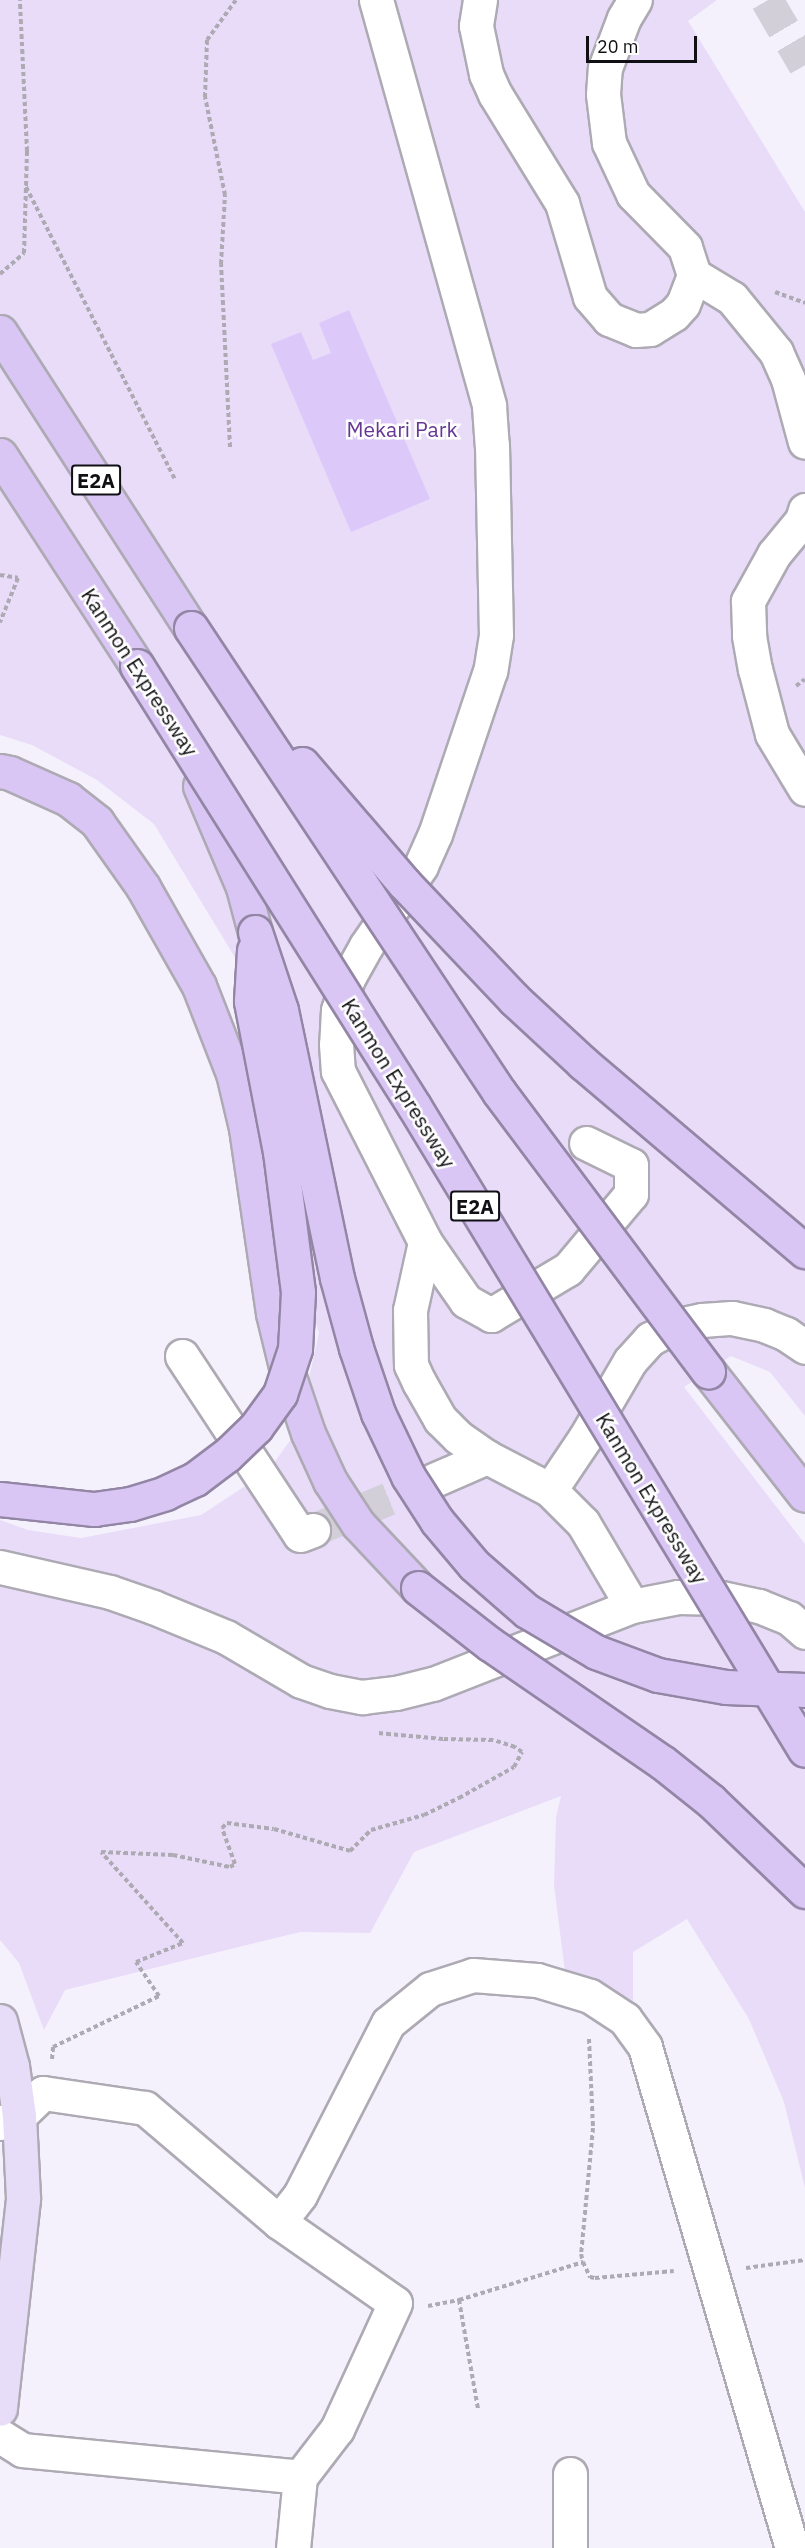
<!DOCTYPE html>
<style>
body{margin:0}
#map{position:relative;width:805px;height:2548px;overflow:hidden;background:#f5f1fc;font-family:"IBM Plex Sans",sans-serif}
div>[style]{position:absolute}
.green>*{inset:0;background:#e8dcf9}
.building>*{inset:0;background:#ddc8fa}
.minor-tunnel>*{height:33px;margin-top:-16.5px;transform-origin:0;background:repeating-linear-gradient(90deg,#d3cfd9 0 33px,transparent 0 49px)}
.highway-tunnel>*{height:33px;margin-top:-16.5px;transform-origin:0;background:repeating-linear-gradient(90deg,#d3cfd9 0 33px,transparent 0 49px)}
.path>*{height:4px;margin-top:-2px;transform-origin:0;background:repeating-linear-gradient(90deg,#adaab3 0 4.5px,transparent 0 7.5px)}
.roads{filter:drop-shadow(2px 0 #aeaab4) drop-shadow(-2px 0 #aeaab4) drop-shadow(0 2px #aeaab4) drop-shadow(0 -2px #aeaab4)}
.minor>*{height:33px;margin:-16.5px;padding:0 16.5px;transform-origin:16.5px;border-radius:16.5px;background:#fff}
.major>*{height:33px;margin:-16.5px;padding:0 16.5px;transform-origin:16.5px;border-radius:16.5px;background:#e8ddf8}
.highway>*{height:33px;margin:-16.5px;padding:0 16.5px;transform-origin:16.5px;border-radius:16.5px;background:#d9c6f4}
.bridges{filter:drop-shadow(2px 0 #9386a5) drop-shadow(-2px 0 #9386a5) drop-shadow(0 2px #9386a5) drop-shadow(0 -2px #9386a5)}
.highway-bridge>*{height:33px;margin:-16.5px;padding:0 16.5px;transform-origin:16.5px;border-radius:16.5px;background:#d9c6f4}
span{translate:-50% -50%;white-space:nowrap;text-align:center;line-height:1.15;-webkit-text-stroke:5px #fff;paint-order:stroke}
.shield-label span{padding:2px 4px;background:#fff;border:2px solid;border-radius:4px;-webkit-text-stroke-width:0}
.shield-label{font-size:20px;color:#100f13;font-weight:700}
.park-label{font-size:21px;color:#663695}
.street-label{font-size:21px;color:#100f13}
.scale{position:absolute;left:586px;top:36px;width:111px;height:27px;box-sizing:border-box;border:3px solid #100f13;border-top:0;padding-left:8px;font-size:18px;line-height:21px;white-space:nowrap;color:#100f13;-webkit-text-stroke:4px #fff;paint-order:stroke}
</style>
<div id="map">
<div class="green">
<i style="clip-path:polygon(0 0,717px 0,688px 21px,805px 212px,805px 1416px,770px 1372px,731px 1356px,684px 1387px,805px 1544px,805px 2188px,784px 2102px,749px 2019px,687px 1919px,633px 1952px,633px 2001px,595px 1978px,565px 1971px,554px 1886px,556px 1817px,561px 1796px,414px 1852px,370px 1933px,300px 1932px,65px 1990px,44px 2030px,19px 1963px,0 1940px,0 1520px,28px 1530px,81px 1538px,201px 1515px,268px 1471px,297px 1431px,319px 1333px,277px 1182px,239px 964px,154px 824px,97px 780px,32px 745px,0 735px)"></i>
</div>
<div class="building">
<i style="clip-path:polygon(349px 310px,430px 499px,351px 532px,271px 344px,301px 332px,313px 360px,331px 353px,319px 323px)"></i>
</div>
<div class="minor-tunnel">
<i style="left:313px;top:1530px;width:131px;rotate:-22.5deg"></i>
</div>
<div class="highway-tunnel">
<i style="left:767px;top:0;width:75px;rotate:59.7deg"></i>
</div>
<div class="path">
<i style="left:26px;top:187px;width:329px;rotate:63deg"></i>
<i style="left:0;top:274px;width:32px;rotate:-41deg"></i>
<i style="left:24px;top:253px;width:102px;rotate:-88.3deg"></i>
<i style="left:27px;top:151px;width:151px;rotate:-92.7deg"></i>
<i style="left:775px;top:292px;width:32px;rotate:20deg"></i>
<i style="left:230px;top:447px;width:183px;rotate:-92.8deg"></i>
<i style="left:221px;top:264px;width:69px;rotate:-86.7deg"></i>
<i style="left:225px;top:195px;width:100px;rotate:-101.5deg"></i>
<i style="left:205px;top:97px;width:57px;rotate:-88deg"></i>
<i style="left:207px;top:40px;width:49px;rotate:-54.1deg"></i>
<i style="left:0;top:575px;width:18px;rotate:9deg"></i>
<i style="left:18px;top:578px;width:48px;rotate:112.2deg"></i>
<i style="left:796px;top:686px;width:11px;rotate:-38deg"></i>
<i style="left:589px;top:2039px;width:89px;rotate:87.4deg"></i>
<i style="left:593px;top:2128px;width:127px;rotate:95.4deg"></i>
<i style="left:581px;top:2254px;width:8px;rotate:76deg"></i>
<i style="left:583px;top:2262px;width:17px;rotate:65deg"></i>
<i style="left:590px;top:2277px;width:5px;rotate:11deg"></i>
<i style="left:595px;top:2278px;width:79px;rotate:-5.1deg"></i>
<i style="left:52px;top:2059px;width:12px;rotate:-85deg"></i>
<i style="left:53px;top:2047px;width:118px;rotate:-25.7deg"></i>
<i style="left:159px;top:1996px;width:41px;rotate:-124.1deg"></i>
<i style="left:136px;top:1962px;width:51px;rotate:-22deg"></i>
<i style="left:183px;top:1943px;width:122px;rotate:-132deg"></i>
<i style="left:101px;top:1852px;width:72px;rotate:2.4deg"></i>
<i style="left:173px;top:1855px;width:58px;rotate:11.9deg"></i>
<i style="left:230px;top:1867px;width:6px;rotate:-31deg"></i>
<i style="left:235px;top:1864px;width:38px;rotate:-110deg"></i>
<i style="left:222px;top:1828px;width:7px;rotate:-45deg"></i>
<i style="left:227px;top:1823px;width:47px;rotate:7.3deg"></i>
<i style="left:274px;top:1829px;width:79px;rotate:16.1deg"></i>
<i style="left:350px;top:1851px;width:30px;rotate:-45deg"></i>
<i style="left:371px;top:1830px;width:55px;rotate:-15.8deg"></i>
<i style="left:424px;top:1815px;width:39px;rotate:-26deg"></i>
<i style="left:459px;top:1798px;width:63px;rotate:-29.4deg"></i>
<i style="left:514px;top:1767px;width:17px;rotate:-62deg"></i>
<i style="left:522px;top:1752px;width:9px;rotate:-144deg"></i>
<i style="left:515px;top:1747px;width:23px;rotate:-162deg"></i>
<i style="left:493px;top:1740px;width:50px;rotate:-178.9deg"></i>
<i style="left:443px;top:1739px;width:66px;rotate:-174.8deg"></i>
<i style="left:746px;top:2268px;width:60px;rotate:-7.7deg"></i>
<i style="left:459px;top:2300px;width:111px;rotate:80.1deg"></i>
<i style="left:428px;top:2306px;width:32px;rotate:-11deg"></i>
<i style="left:459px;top:2300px;width:130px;rotate:-17deg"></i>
</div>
<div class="roads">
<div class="minor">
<i style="left:376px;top:0;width:421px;rotate:74.4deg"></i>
<i style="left:489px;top:406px;width:39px;rotate:86deg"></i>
<i style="left:492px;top:445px;width:190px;rotate:88.8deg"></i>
<i style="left:496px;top:635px;width:36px;rotate:99deg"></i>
<i style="left:490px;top:671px;width:172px;rotate:108.6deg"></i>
<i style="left:435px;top:834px;width:35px;rotate:114deg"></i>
<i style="left:421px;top:866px;width:97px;rotate:124.5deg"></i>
<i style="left:366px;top:946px;width:37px;rotate:119deg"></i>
<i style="left:348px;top:978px;width:34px;rotate:107deg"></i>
<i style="left:338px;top:1010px;width:34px;rotate:93deg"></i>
<i style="left:336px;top:1044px;width:27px;rotate:86deg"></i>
<i style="left:338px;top:1071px;width:192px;rotate:63deg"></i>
<i style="left:425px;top:1242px;width:70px;rotate:102.4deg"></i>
<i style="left:410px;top:1310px;width:55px;rotate:89deg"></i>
<i style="left:411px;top:1365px;width:19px;rotate:65deg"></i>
<i style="left:419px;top:1382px;width:43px;rotate:60.4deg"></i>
<i style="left:440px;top:1419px;width:25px;rotate:45deg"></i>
<i style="left:458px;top:1437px;width:35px;rotate:35deg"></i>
<i style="left:487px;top:1457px;width:71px;rotate:27.6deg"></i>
<i style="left:550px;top:1490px;width:47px;rotate:45deg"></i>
<i style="left:583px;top:1523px;width:96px;rotate:59.4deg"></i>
<i style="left:480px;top:0;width:26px;rotate:99deg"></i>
<i style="left:476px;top:26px;width:49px;rotate:78.2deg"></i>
<i style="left:486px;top:74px;width:22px;rotate:66deg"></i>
<i style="left:495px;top:94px;width:128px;rotate:58.4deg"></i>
<i style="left:562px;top:203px;width:98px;rotate:73.4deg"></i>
<i style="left:590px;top:297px;width:29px;rotate:49deg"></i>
<i style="left:609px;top:319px;width:29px;rotate:22deg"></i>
<i style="left:636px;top:330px;width:14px;rotate:-4deg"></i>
<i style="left:650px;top:329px;width:28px;rotate:-32deg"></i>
<i style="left:674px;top:314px;width:13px;rotate:-48deg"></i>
<i style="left:683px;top:304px;width:31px;rotate:-69deg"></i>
<i style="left:694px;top:275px;width:29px;rotate:-108deg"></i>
<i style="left:685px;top:247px;width:74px;rotate:-134.5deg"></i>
<i style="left:633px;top:194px;width:56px;rotate:-115.2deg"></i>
<i style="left:609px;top:143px;width:49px;rotate:-97deg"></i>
<i style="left:603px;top:94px;width:26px;rotate:-86deg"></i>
<i style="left:605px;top:68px;width:53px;rotate:-69.2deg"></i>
<i style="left:624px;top:18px;width:21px;rotate:-59deg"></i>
<i style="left:694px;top:275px;width:44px;rotate:31.2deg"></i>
<i style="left:732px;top:298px;width:70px;rotate:50.8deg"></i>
<i style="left:776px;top:352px;width:30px;rotate:66deg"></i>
<i style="left:788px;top:379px;width:65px;rotate:74.9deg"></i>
<i style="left:805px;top:510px;width:10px;rotate:107deg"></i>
<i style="left:802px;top:520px;width:44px;rotate:129.5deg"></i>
<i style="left:774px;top:554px;width:54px;rotate:119deg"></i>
<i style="left:748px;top:601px;width:35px;rotate:88deg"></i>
<i style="left:749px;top:636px;width:34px;rotate:80deg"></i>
<i style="left:755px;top:669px;width:67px;rotate:75.3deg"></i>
<i style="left:772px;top:734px;width:64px;rotate:59deg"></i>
<i style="left:425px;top:1242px;width:72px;rotate:55.2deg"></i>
<i style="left:466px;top:1301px;width:29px;rotate:29deg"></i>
<i style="left:491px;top:1315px;width:90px;rotate:-30.9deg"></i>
<i style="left:568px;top:1269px;width:98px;rotate:-50deg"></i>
<i style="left:631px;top:1194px;width:29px;rotate:-90deg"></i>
<i style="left:631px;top:1165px;width:50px;rotate:-153.9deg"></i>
<i style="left:182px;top:1356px;width:214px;rotate:56.6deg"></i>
<i style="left:300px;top:1535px;width:14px;rotate:-21deg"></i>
<i style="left:434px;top:1480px;width:58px;rotate:-23.5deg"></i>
<i style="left:550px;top:1490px;width:63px;rotate:-56.1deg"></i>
<i style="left:585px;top:1438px;width:89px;rotate:-59.7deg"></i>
<i style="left:630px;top:1361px;width:30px;rotate:-48deg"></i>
<i style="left:650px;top:1339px;width:27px;rotate:-28deg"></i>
<i style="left:674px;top:1326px;width:29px;rotate:-12deg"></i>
<i style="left:702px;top:1320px;width:30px;rotate:-4deg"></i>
<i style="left:732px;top:1318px;width:33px;rotate:12deg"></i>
<i style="left:764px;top:1325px;width:24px;rotate:22deg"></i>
<i style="left:786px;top:1334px;width:23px;rotate:34deg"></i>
<i style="left:0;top:1567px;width:113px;rotate:12.8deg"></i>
<i style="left:110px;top:1592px;width:46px;rotate:19.2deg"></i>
<i style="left:153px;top:1607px;width:79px;rotate:22.3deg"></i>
<i style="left:226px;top:1637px;width:87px;rotate:30.4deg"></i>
<i style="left:301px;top:1681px;width:31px;rotate:19deg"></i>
<i style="left:330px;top:1691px;width:33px;rotate:11deg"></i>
<i style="left:362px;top:1697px;width:34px;rotate:-7deg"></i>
<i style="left:396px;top:1693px;width:38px;rotate:-14deg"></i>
<i style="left:433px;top:1684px;width:214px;rotate:-21.4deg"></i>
<i style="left:632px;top:1606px;width:47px;rotate:-11.1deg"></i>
<i style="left:678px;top:1597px;width:43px;rotate:1.3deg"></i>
<i style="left:721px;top:1598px;width:39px;rotate:12deg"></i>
<i style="left:759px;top:1606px;width:32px;rotate:22deg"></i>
<i style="left:789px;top:1618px;width:21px;rotate:41deg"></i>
<i style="left:0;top:2123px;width:20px;rotate:-20deg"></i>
<i style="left:19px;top:2116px;width:33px;rotate:-44deg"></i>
<i style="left:43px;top:2093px;width:103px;rotate:8.4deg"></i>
<i style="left:145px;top:2108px;width:176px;rotate:40.4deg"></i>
<i style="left:279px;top:2222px;width:141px;rotate:34.9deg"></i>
<i style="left:395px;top:2303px;width:139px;rotate:114.7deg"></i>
<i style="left:337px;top:2429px;width:61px;rotate:127.6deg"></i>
<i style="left:300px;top:2477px;width:71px;rotate:95.6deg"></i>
<i style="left:279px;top:2222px;width:34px;rotate:-52deg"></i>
<i style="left:300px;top:2195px;width:193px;rotate:-62.9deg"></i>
<i style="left:388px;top:2023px;width:54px;rotate:-39deg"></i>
<i style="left:430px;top:1989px;width:45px;rotate:-18deg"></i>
<i style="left:473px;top:1975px;width:64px;rotate:4.5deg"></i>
<i style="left:537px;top:1980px;width:55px;rotate:16.8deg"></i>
<i style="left:590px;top:1996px;width:42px;rotate:33.3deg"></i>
<i style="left:625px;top:2019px;width:34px;rotate:54deg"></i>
<i style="left:645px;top:2047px;width:522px;rotate:73.65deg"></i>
<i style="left:0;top:2436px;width:26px;rotate:32deg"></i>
<i style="left:22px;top:2450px;width:279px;rotate:5.5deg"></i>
<i style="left:570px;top:2548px;width:74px;rotate:-90deg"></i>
</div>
<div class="major">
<i style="left:0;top:2021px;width:47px;rotate:75.1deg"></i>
<i style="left:12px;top:2066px;width:50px;rotate:82deg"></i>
<i style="left:19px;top:2116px;width:83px;rotate:87.2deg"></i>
<i style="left:23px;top:2199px;width:211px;rotate:96.3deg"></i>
</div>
<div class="highway">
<i style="left:0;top:332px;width:352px;rotate:57.2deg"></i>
<i style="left:0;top:455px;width:252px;rotate:57deg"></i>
<i style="left:0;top:771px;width:10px;rotate:11deg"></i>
<i style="left:10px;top:773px;width:64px;rotate:24.1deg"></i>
<i style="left:68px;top:799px;width:37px;rotate:38deg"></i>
<i style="left:97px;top:822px;width:80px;rotate:54.7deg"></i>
<i style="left:143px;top:887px;width:114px;rotate:60.5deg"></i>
<i style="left:199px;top:986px;width:93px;rotate:68.7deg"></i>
<i style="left:233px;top:1073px;width:57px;rotate:76.7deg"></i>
<i style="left:246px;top:1128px;width:187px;rotate:81.7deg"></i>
<i style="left:273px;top:1313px;width:60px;rotate:76.4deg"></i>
<i style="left:287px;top:1371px;width:65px;rotate:71.3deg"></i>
<i style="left:308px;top:1433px;width:53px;rotate:65.4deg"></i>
<i style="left:330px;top:1481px;width:51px;rotate:56.9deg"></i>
<i style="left:358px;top:1524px;width:88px;rotate:46.8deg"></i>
<i style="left:200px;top:786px;width:110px;rotate:66.9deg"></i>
<i style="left:243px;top:887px;width:47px;rotate:75.1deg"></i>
<i style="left:708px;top:1371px;width:157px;rotate:52deg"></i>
</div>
</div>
<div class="bridges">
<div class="highway-bridge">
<i style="left:191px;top:628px;width:557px;rotate:56.42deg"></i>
<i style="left:499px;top:1092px;width:349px;rotate:53.2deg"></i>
<i style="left:137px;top:666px;width:520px;rotate:57.81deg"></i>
<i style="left:414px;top:1106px;width:753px;rotate:58.74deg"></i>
<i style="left:302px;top:764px;width:157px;rotate:49.4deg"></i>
<i style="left:404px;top:883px;width:161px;rotate:46.5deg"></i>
<i style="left:515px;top:1000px;width:93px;rotate:42.8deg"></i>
<i style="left:583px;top:1063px;width:291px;rotate:40.3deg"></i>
<i style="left:255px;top:932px;width:82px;rotate:71.6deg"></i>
<i style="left:281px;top:1010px;width:274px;rotate:78.2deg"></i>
<i style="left:337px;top:1278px;width:73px;rotate:74.8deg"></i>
<i style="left:356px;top:1348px;width:69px;rotate:71.3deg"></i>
<i style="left:378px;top:1413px;width:70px;rotate:64.5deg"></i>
<i style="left:408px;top:1476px;width:54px;rotate:57.2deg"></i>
<i style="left:437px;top:1521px;width:57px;rotate:49.9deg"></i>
<i style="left:474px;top:1565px;width:70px;rotate:41deg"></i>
<i style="left:527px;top:1611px;width:80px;rotate:30.7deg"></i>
<i style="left:596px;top:1652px;width:66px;rotate:20.4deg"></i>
<i style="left:658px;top:1675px;width:69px;rotate:10deg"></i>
<i style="left:726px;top:1687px;width:79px;rotate:2.2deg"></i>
<i style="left:0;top:1499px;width:95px;rotate:6.1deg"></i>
<i style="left:94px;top:1509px;width:36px;rotate:-8deg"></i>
<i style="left:130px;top:1504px;width:37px;rotate:-17deg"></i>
<i style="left:165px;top:1493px;width:33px;rotate:-25deg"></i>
<i style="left:195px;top:1479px;width:39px;rotate:-37deg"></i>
<i style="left:226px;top:1456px;width:42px;rotate:-44deg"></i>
<i style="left:256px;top:1427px;width:41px;rotate:-54deg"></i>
<i style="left:280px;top:1394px;width:47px;rotate:-71.6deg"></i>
<i style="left:295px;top:1349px;width:57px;rotate:-87deg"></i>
<i style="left:298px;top:1292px;width:141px;rotate:-97.3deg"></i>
<i style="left:280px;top:1152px;width:154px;rotate:-100.9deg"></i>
<i style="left:251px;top:1001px;width:51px;rotate:-86.6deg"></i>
<i style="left:418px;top:1588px;width:91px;rotate:37.9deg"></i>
<i style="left:490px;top:1644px;width:209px;rotate:34.5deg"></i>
<i style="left:662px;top:1762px;width:63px;rotate:38.5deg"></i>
<i style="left:711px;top:1801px;width:130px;rotate:43.8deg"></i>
</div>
</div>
<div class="shield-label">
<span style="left:96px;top:480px">E2A</span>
<span style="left:475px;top:1206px">E2A</span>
</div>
<div class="park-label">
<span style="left:402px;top:429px">Mekari Park</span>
</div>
<div class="street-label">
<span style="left:140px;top:672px;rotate:57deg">Kanmon Expressway</span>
<span style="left:399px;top:1083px;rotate:58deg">Kanmon Expressway</span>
<span style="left:652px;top:1498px;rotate:59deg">Kanmon Expressway</span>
</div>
<div class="scale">20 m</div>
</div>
